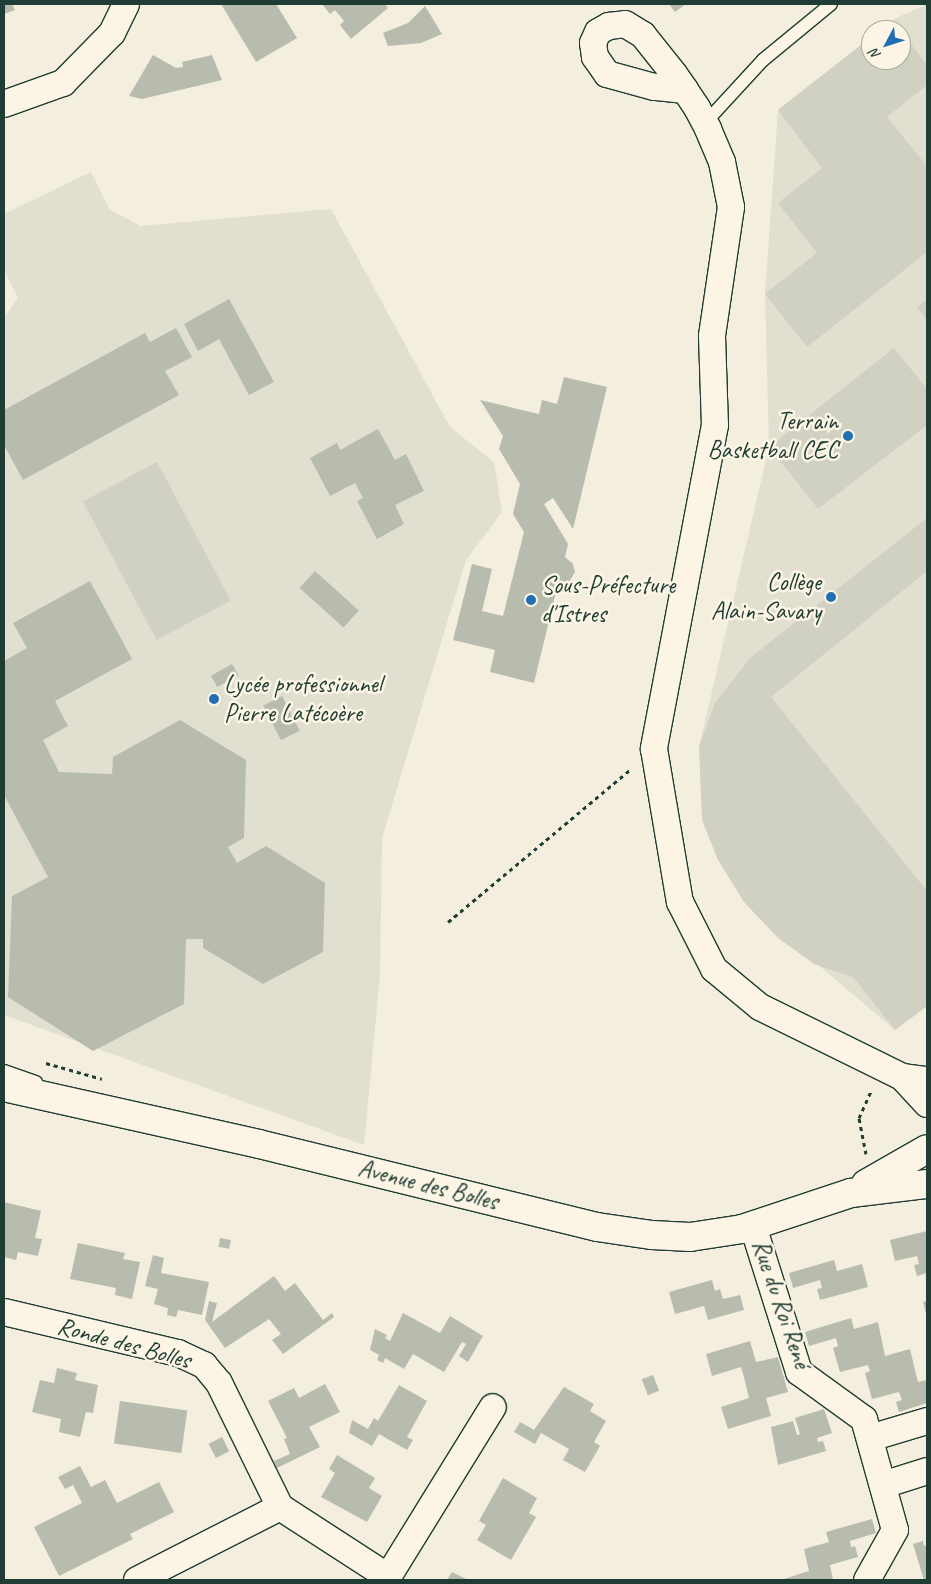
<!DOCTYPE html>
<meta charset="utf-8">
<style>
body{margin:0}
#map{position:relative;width:931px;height:1584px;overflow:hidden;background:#f3eede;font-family:Caveat,sans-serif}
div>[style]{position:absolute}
.built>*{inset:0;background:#e1dfd0}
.green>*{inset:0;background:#d0d1c2;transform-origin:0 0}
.building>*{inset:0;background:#b8bcae;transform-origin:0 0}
.path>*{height:3px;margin-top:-1.5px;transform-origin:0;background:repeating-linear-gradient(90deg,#1f3d34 0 4px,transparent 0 8px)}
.roads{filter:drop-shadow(1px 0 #1f3d34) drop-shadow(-1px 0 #1f3d34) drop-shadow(0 1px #1f3d34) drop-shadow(0 -1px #1f3d34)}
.service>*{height:12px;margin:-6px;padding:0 6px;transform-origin:6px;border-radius:6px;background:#fcf5e5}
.minor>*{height:26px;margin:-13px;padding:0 13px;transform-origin:13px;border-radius:13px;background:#fcf5e5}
.secondary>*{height:28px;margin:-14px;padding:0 14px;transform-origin:14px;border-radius:14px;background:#fcf5e5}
.dots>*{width:14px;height:14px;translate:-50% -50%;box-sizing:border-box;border:2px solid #fcf5e5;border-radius:50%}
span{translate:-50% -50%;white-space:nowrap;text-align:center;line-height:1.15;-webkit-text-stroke:5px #fcf5e5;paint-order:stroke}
.poi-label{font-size:25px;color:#1f3d34}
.right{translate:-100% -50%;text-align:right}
.left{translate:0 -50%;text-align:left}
.street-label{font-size:25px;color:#1f3d34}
.frame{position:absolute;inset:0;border:5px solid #1f3d34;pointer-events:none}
.north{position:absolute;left:861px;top:20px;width:50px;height:50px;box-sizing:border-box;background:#fcf5e5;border:1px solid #a4ab9e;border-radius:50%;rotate:230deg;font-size:14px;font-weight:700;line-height:20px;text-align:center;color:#1f3d34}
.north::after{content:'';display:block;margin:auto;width:18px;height:22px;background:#1f6fb2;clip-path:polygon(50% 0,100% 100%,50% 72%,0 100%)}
</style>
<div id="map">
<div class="built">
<i style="clip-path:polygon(927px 4px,927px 1006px,895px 1030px,744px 902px,699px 747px,769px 447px,765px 294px,778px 110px,871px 37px,871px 60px,901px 60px,901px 30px,880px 30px,892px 20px)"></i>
<i style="clip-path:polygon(91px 172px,109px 209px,140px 226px,331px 209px,450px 427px,494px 462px,502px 512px,466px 560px,382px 838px,380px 975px,364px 1145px,4px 1015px,4px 318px,18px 298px,4px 270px,4px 214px)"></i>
</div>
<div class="green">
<i style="clip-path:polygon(892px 20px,900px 30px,880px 30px)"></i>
<i style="clip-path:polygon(901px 31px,927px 65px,927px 85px,887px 117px,927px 166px,927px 252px,807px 347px,765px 294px,817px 253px,778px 203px,822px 168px,778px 110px,871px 37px,871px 60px,901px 60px)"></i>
<i style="clip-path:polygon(927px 299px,927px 320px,917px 308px)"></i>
<i style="clip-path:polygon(894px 348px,927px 389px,927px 425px,818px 509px,769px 447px)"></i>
<i style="left:157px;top:462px;width:157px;height:84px;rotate:62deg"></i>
<i style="clip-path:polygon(927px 518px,927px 571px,771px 697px,927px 891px,927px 1006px,895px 1030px,853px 977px,814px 964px,778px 938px,744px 902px,718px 860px,702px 820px,699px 747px,715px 703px,750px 658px)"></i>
</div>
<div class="building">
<i style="clip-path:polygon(4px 4px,12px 4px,15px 10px,4px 14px)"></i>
<i style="clip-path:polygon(221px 4px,276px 4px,297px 38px,256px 62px)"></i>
<i style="clip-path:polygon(322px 4px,385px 4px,388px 8px,351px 39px,340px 25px,344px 21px,335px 10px,330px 14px)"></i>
<i style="clip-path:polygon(669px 4px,686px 4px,675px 12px)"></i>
<i style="clip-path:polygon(425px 6px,442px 34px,421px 43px,388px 46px,383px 33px,408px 23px)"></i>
<i style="clip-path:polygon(153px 55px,176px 68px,183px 67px,182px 62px,212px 55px,222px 80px,142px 99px,129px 96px)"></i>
<i style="clip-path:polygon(229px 299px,274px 382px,249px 395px,219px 339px,198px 351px,184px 324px)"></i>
<i style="clip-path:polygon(176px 328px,192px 357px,165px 371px,179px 395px,23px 480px,4px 445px,4px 410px,145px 333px,150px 342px)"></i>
<i style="clip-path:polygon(564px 377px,607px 387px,573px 529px,553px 498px,544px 504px,568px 544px,565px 557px,573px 564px,575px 572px,569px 582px,558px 584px,534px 683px,490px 672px,495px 650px,453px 640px,472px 564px,492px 569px,482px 611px,503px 616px,524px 532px,513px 514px,520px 484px,499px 449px,503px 436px,480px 400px,539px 414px,542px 400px,557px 404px)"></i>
<i style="clip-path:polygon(378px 429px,395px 460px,406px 454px,424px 491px,395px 505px,404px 524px,377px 539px,357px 501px,363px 498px,355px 483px,330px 496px,310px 458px,337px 443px,340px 450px)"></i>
<i style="left:315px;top:571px;width:59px;height:23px;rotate:42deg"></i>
<i style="clip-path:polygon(90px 581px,132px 659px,55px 701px,68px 726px,43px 740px,59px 772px,112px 774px,113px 757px,180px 720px,246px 760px,244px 838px,228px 847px,237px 863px,266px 846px,325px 883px,323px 952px,263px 984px,203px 948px,203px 939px,186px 939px,184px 1004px,93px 1051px,8px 997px,12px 896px,48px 877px,4px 795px,4px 661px,27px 648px,13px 623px)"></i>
<i style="left:232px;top:664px;width:13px;height:24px;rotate:61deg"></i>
<i style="left:282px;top:696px;width:39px;height:21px;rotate:63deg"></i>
<i style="clip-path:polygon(4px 1202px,41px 1211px,35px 1238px,42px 1239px,38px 1256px,18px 1252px,16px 1260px,4px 1257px)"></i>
<i style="clip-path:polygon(927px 1231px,927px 1273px,917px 1276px,914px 1265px,919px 1264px,917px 1256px,895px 1261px,890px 1240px)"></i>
<i style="left:220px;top:1238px;width:11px;height:9px;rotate:10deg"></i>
<i style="clip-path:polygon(78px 1243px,125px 1253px,123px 1259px,140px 1262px,132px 1299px,115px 1295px,116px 1288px,70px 1279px)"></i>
<i style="clip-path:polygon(153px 1255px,164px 1258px,161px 1273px,209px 1282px,202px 1315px,178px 1310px,176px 1317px,167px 1315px,168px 1308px,154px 1304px,158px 1289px,145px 1286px)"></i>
<i style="clip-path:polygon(834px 1260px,837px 1271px,862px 1264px,868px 1287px,820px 1300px,817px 1289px,822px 1288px,820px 1280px,793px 1288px,789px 1273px)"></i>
<i style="clip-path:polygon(274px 1276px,285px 1291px,295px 1283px,323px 1320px,332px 1313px,334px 1317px,283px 1354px,272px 1340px,281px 1334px,269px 1319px,225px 1348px,205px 1320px,209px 1301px,217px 1303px,212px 1322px)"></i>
<i style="clip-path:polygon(712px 1280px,715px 1291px,720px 1289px,723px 1299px,740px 1295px,744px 1310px,708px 1320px,704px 1306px,675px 1314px,669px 1292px)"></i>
<i style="clip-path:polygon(927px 1301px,927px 1317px,923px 1302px)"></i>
<i style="clip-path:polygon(403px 1313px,440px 1333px,450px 1316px,483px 1336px,468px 1362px,459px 1356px,466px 1344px,462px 1342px,444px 1372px,413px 1354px,404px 1369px,385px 1358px,383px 1363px,377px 1360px,379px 1355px,370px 1350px,375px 1329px,387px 1335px,385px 1338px,390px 1341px)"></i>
<i style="clip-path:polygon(851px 1318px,854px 1329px,878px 1322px,885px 1356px,910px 1349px,918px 1382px,927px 1380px,927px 1403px,899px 1412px,896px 1402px,902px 1400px,899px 1392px,872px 1399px,865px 1373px,870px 1371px,868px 1365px,840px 1372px,833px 1348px,838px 1346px,836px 1338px,809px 1346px,805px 1332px)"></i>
<i style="clip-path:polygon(750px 1341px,756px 1362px,778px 1357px,788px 1392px,766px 1398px,771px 1416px,728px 1429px,721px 1407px,749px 1398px,745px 1381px,741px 1367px,712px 1376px,706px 1354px)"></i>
<i style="clip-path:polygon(57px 1368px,77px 1373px,75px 1380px,98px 1385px,93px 1413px,86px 1412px,80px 1437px,59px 1432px,61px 1419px,32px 1412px,40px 1380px,54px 1383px)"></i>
<i style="left:653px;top:1375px;width:17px;height:12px;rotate:69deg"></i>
<i style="clip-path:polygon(325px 1384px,340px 1412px,309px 1427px,320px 1447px,277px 1468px,274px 1461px,290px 1454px,284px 1439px,287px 1438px,268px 1401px,294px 1388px,299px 1398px)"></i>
<i style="clip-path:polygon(399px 1385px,427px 1401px,407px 1437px,413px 1440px,407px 1450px,379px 1434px,372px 1446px,349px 1433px,352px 1420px,368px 1429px,374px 1418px,378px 1421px)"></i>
<i style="clip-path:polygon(564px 1387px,594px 1404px,590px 1411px,606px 1421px,594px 1442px,600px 1446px,585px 1472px,563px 1460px,569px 1449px,541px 1433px,535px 1444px,514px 1432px,520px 1422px,534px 1430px)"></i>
<i style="left:120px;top:1401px;width:68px;height:43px;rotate:8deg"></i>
<i style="clip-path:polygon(824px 1409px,832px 1433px,817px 1438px,818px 1442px,823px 1441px,826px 1451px,778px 1465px,771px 1427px,793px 1421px,797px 1435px,800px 1434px,795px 1418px)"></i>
<i style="left:222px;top:1437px;width:16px;height:15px;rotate:63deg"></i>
<i style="clip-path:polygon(337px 1455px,375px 1478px,369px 1488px,382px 1496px,367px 1522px,321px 1497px,335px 1473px,329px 1469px)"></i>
<i style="clip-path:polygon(80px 1466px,91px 1487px,105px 1480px,117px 1503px,159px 1482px,174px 1512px,130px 1534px,133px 1539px,59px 1576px,34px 1527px,82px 1503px,73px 1485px,65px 1489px,58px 1477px)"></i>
<i style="clip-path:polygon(503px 1478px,537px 1498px,529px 1513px,536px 1517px,511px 1560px,477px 1540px,486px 1525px,479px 1521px)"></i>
<i style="clip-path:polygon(872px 1519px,876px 1533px,850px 1541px,851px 1547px,855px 1546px,858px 1557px,830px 1565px,833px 1580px,781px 1580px,809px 1571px,804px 1549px,829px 1542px,826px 1532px)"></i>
<i style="clip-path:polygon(923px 1541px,924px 1546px,927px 1545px,927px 1580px,924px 1580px,913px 1544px)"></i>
<i style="clip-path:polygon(452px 1572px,468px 1580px,447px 1580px)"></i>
</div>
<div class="path">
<i style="left:448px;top:922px;width:239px;rotate:-39.9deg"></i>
<i style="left:46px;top:1063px;width:58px;rotate:15.9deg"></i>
<i style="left:866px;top:1154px;width:37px;rotate:-101deg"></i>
<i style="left:859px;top:1118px;width:30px;rotate:-66deg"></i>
</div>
<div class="roads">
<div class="service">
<i style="left:705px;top:123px;width:86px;rotate:-47.4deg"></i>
<i style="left:763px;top:60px;width:88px;rotate:-39.5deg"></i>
<i style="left:4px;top:1071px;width:34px;rotate:19deg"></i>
</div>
<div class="minor">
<i style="left:685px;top:90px;width:31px;rotate:-174deg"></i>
<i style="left:654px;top:87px;width:49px;rotate:-164.5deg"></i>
<i style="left:607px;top:74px;width:21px;rotate:-125deg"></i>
<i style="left:595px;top:57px;width:14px;rotate:-98deg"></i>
<i style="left:593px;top:43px;width:12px;rotate:-66deg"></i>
<i style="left:598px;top:32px;width:13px;rotate:-29deg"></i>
<i style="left:609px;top:26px;width:16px;rotate:-7deg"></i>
<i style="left:625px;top:24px;width:21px;rotate:31deg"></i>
<i style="left:643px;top:35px;width:50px;rotate:51.5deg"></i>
<i style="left:674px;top:74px;width:19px;rotate:55deg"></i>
<i style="left:685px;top:90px;width:22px;rotate:56deg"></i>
<i style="left:697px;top:108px;width:24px;rotate:62deg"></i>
<i style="left:708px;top:129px;width:36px;rotate:67deg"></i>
<i style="left:722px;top:162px;width:46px;rotate:78.7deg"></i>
<i style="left:731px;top:207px;width:130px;rotate:98.4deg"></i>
<i style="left:712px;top:336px;width:89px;rotate:88.1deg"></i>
<i style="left:715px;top:425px;width:330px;rotate:100.7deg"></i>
<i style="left:654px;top:749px;width:155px;rotate:80.4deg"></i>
<i style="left:680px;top:902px;width:75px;rotate:63.1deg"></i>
<i style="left:714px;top:969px;width:60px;rotate:39.6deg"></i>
<i style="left:760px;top:1007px;width:158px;rotate:26.2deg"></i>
<i style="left:902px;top:1077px;width:25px;rotate:7deg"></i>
<i style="left:4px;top:104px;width:63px;rotate:-19.6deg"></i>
<i style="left:63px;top:83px;width:70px;rotate:-45.6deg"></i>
<i style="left:112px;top:33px;width:32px;rotate:-64deg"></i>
<i style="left:902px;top:1077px;width:37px;rotate:47deg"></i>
<i style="left:753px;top:1226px;width:153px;rotate:72.5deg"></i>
<i style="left:799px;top:1372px;width:80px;rotate:35.9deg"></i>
<i style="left:864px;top:1419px;width:115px;rotate:74.4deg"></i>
<i style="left:895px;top:1530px;width:57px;rotate:119.2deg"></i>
<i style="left:4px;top:1312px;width:179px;rotate:13.3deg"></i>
<i style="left:178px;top:1353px;width:29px;rotate:25deg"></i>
<i style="left:204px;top:1365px;width:23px;rotate:50deg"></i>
<i style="left:219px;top:1383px;width:138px;rotate:63.8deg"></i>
<i style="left:280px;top:1507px;width:129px;rotate:32.9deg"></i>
<i style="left:870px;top:1438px;width:59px;rotate:-16.6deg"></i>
<i style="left:883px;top:1485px;width:46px;rotate:-17.7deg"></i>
<i style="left:137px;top:1580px;width:161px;rotate:-27deg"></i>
<i style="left:386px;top:1580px;width:203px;rotate:-58.3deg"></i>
</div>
<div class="secondary">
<i style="left:4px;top:1087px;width:261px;rotate:12.6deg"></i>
<i style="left:259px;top:1144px;width:348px;rotate:13.8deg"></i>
<i style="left:597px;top:1227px;width:56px;rotate:8.3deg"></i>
<i style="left:652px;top:1235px;width:38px;rotate:3deg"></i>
<i style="left:690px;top:1237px;width:53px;rotate:-8.7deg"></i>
<i style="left:742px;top:1229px;width:115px;rotate:-18.3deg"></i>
<i style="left:851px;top:1193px;width:77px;rotate:-6.8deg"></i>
<i style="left:866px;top:1184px;width:70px;rotate:-29.8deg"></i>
</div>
</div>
<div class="dots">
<i style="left:848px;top:436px;background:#1f6fb2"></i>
<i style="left:831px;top:597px;background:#1f6fb2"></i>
<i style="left:531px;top:600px;background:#1f6fb2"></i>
<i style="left:214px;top:699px;background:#1f6fb2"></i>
</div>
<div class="poi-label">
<span class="right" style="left:838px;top:436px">Terrain<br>Basketball CEC</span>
<span class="right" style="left:821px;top:597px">Collège<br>Alain-Savary</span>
<span class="left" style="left:541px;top:600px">Sous-Préfecture<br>d'Istres</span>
<span class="left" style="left:224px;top:699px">Lycée professionnel<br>Pierre Latécoère</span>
</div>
<div class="street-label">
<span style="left:428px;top:1185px;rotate:14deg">Avenue des Bolles</span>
<span style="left:781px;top:1304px;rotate:71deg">Rue du Roi René</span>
<span style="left:124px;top:1343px;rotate:15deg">Ronde des Bolles</span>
</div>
<div class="frame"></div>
<div class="north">N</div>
</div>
